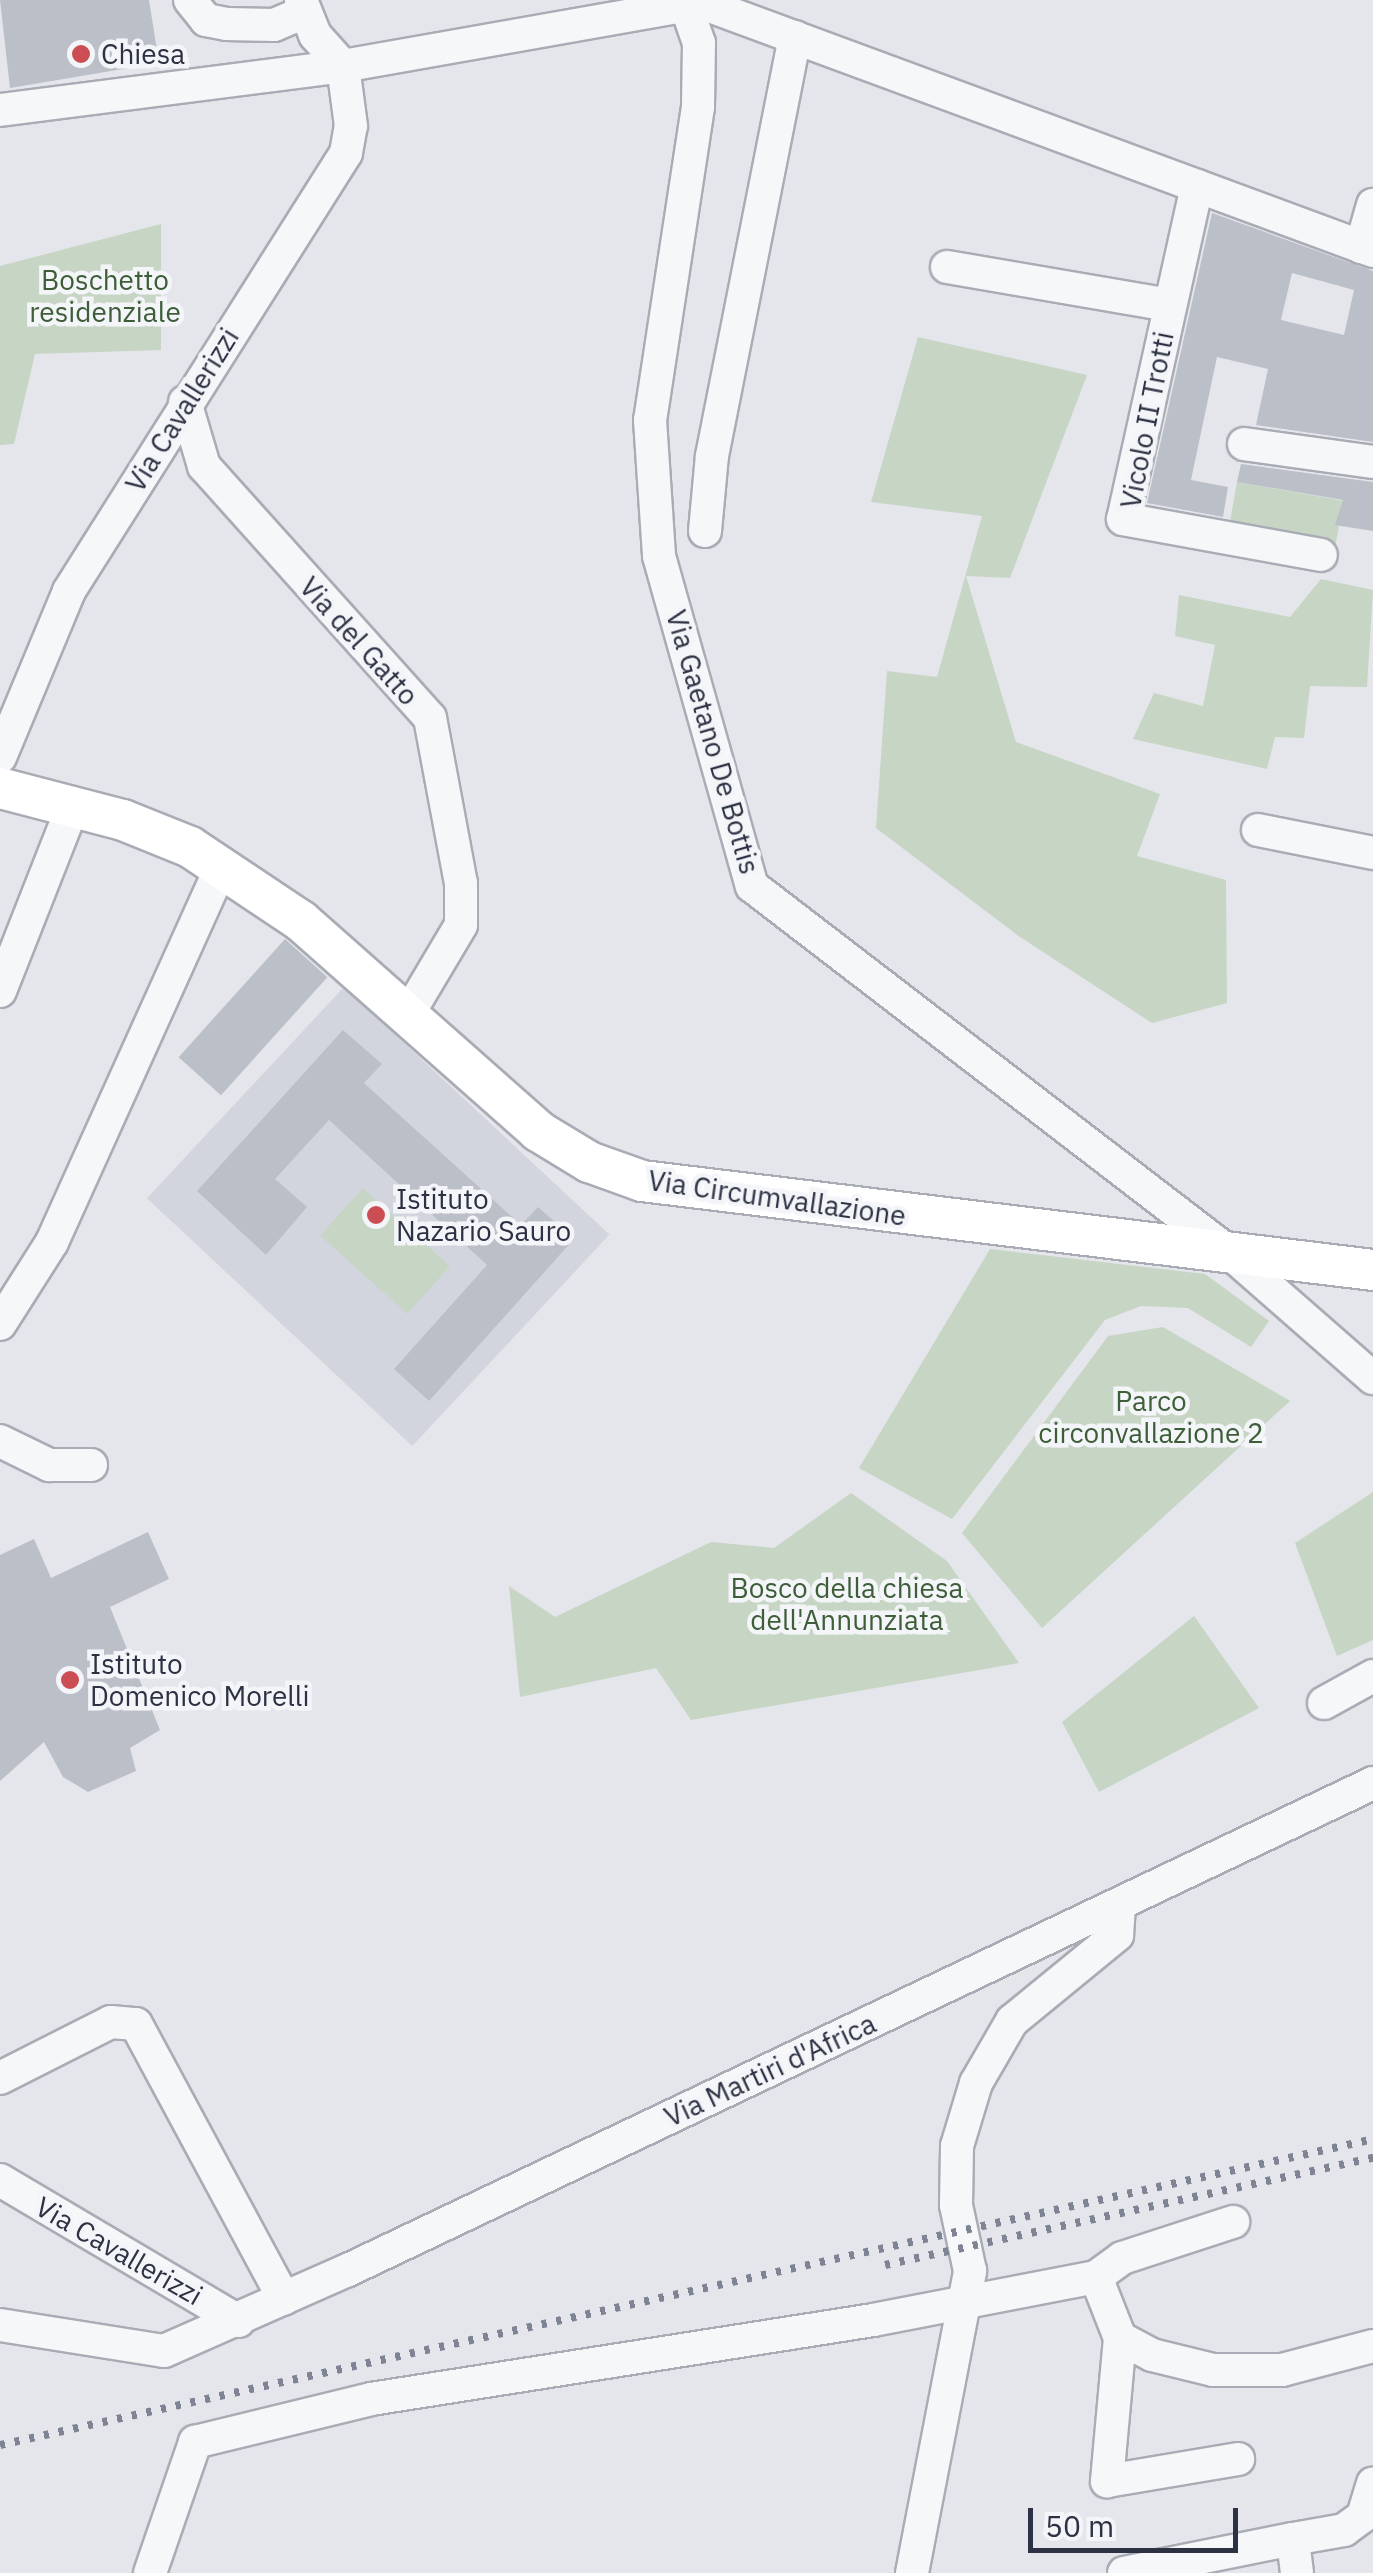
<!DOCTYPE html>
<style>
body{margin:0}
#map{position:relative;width:1373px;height:2573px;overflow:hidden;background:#e4e6eb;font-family:"IBM Plex Sans",sans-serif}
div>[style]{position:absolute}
.built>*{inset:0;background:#d2d5dd;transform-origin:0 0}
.green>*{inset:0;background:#c7d5c5;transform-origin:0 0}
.building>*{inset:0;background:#bbbfc8;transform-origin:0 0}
.roads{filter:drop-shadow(2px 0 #a9acb5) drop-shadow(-2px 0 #a9acb5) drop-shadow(0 2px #a9acb5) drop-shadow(0 -2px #a9acb5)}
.minor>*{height:32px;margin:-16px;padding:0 16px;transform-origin:16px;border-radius:16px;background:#f6f7f9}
.major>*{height:40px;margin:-20px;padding:0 20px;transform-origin:20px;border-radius:20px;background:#fff}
.rail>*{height:8px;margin-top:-4px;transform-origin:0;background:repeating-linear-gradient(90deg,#7e8494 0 5px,transparent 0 15px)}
.dots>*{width:28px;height:28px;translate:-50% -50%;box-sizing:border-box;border:5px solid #f4f5f8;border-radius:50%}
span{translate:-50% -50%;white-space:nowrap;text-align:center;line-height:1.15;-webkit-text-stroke:9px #f4f5f8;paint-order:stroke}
.poi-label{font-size:28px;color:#2c3243}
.left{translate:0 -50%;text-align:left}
.park-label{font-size:28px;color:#3d5e39}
.street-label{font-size:28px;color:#2c3243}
.scale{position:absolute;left:1028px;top:2508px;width:210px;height:45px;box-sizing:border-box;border:5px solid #2c3243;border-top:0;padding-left:12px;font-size:30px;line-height:35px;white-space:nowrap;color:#2c3243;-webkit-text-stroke:8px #f4f5f8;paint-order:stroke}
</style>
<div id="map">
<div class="built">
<i style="left:344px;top:987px;width:363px;height:289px;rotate:43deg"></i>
</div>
<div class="green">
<i style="clip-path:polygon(161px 224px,161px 350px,35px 354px,14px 444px,0 445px,0 266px)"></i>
<i style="clip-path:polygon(918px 337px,1087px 375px,1010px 578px,966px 576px,1016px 742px,1160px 794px,1137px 856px,1226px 880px,1227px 1003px,1152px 1023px,1020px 937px,876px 828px,887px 671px,937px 677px,982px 516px,871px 502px)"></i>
<i style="left:1237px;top:482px;width:108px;height:50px;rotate:10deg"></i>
<i style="clip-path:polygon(1321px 579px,1373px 590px,1367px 687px,1310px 686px,1304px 738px,1275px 737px,1267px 769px,1133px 739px,1154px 693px,1203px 706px,1215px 645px,1175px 636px,1179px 595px,1290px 617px)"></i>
<i style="left:363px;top:1188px;width:117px;height:64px;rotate:42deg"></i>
<i style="clip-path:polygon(990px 1249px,1205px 1274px,1269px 1321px,1251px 1347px,1188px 1308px,1141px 1306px,1105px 1320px,952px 1519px,859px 1468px)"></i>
<i style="clip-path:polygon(1163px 1327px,1290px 1401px,1042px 1628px,962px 1533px,1108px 1336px)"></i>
<i style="clip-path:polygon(1373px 1492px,1373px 1640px,1337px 1656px,1295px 1543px)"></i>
<i style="clip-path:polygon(851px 1493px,947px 1561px,1019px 1663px,691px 1720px,656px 1668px,520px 1697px,509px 1586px,555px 1617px,711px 1542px,774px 1548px)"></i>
<i style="clip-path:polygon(1194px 1616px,1259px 1708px,1099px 1792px,1062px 1722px)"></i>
</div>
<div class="building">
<i style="clip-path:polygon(0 0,149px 0,159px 63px,10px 88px)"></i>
<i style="clip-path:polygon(evenodd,1212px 213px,1373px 271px,1373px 442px,1256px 425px,1268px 369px,1217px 357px,1191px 480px,1228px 487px,1223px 517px,1147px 503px,1212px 213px,1292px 273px,1354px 290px,1344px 335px,1281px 320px,1292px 273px)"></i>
<i style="clip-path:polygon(1241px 464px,1373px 482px,1373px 531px,1335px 525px,1343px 500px,1237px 482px)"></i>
<i style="left:285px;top:939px;width:57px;height:159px;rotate:42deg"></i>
<i style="clip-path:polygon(343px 1030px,382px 1064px,364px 1083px,521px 1225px,538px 1207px,574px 1239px,429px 1401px,394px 1369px,487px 1265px,329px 1120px,275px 1179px,307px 1207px,266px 1255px,197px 1191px)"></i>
<i style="clip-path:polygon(148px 1532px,169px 1579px,110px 1607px,160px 1730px,130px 1748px,136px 1771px,88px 1792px,63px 1777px,44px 1742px,0 1781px,0 1555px,34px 1539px,51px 1578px)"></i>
</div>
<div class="roads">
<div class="minor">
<i style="left:190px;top:0;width:26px;rotate:51deg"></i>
<i style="left:206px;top:20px;width:20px;rotate:11deg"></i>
<i style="left:226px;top:24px;width:48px;rotate:1.2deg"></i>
<i style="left:274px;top:25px;width:33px;rotate:-23deg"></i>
<i style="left:301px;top:0;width:38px;rotate:68deg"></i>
<i style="left:315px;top:35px;width:42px;rotate:47.9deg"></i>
<i style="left:684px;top:0;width:46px;rotate:70.8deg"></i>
<i style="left:699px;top:43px;width:64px;rotate:90.9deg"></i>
<i style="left:698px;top:107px;width:317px;rotate:98.7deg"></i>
<i style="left:650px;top:420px;width:136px;rotate:86.2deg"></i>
<i style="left:659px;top:556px;width:343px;rotate:74.3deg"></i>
<i style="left:752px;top:886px;width:603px;rotate:37.52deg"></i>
<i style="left:1230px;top:1253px;width:190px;rotate:41.2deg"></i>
<i style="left:707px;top:5px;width:710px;rotate:20.27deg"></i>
<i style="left:0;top:110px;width:346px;rotate:-7.3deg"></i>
<i style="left:343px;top:66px;width:381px;rotate:-10deg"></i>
<i style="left:1197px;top:186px;width:341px;rotate:102.5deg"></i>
<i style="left:1123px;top:519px;width:201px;rotate:10.3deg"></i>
<i style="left:1361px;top:247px;width:44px;rotate:-74.1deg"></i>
<i style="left:947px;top:267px;width:225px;rotate:9.7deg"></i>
<i style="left:185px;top:402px;width:67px;rotate:73.5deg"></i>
<i style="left:204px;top:466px;width:338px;rotate:48.1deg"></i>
<i style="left:430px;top:718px;width:168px;rotate:79.4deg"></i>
<i style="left:461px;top:883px;width:42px;rotate:90deg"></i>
<i style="left:461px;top:925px;width:106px;rotate:120.7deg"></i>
<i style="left:1244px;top:444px;width:130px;rotate:7.9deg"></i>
<i style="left:705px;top:531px;width:75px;rotate:-84.7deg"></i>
<i style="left:712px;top:456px;width:427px;rotate:-78.8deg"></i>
<i style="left:0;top:757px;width:180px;rotate:-67.4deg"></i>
<i style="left:69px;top:591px;width:518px;rotate:-57.69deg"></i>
<i style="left:346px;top:153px;width:27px;rotate:-80deg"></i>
<i style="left:351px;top:126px;width:61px;rotate:-97.6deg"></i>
<i style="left:1258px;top:830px;width:117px;rotate:11.3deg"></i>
<i style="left:0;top:991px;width:197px;rotate:-68.5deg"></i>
<i style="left:0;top:1324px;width:97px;rotate:-57.6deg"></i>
<i style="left:52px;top:1242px;width:411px;rotate:-65.7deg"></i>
<i style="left:0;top:1441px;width:55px;rotate:26.1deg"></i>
<i style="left:49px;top:1465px;width:42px"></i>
<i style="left:1324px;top:1703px;width:56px;rotate:-28.9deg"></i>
<i style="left:0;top:2078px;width:124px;rotate:-26.8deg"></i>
<i style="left:111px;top:2022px;width:25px;rotate:5deg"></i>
<i style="left:136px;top:2024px;width:312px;rotate:61.7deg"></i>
<i style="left:0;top:2180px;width:277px;rotate:30.6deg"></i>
<i style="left:1096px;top:2277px;width:66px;rotate:68.5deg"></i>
<i style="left:1120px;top:2338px;width:36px;rotate:28deg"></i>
<i style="left:1152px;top:2355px;width:63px;rotate:13.8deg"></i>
<i style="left:1213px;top:2370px;width:69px"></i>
<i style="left:1282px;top:2370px;width:94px;rotate:-14.8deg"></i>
<i style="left:0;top:2325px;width:166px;rotate:9deg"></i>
<i style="left:164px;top:2351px;width:201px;rotate:-23.8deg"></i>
<i style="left:348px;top:2270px;width:1135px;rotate:-25.41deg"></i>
<i style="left:1120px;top:2338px;width:144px;rotate:95.2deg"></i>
<i style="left:1107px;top:2481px;width:133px;rotate:-9.5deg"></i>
<i style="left:150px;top:2573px;width:139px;rotate:-71deg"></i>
<i style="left:195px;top:2442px;width:181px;rotate:-13.7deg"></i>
<i style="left:371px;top:2399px;width:508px;rotate:-8.94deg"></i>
<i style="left:873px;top:2320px;width:227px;rotate:-10.9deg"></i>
<i style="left:1096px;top:2277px;width:32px;rotate:-36deg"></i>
<i style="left:1122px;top:2258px;width:117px;rotate:-18deg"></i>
<i style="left:912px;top:2573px;width:308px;rotate:-79.1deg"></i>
<i style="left:970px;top:2271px;width:67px;rotate:-102deg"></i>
<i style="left:956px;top:2205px;width:59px;rotate:-89deg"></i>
<i style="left:957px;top:2146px;width:66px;rotate:-73.2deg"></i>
<i style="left:976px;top:2083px;width:72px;rotate:-59.9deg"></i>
<i style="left:1012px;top:2021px;width:136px;rotate:-39.3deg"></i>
<i style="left:1117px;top:1935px;width:30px;rotate:-86deg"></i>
<i style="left:1124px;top:2573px;width:172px;rotate:-11.4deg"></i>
<i style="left:1297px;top:2573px;width:34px;rotate:-97deg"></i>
<i style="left:1293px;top:2539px;width:52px;rotate:-10deg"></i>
<i style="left:1344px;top:2530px;width:24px;rotate:-36deg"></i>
<i style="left:1363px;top:2516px;width:34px;rotate:-73deg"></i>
</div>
<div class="major">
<i style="left:0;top:788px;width:127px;rotate:14.6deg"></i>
<i style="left:123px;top:820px;width:72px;rotate:21.9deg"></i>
<i style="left:190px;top:847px;width:133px;rotate:33.7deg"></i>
<i style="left:301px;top:921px;width:317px;rotate:41.5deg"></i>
<i style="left:538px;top:1131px;width:60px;rotate:31.3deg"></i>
<i style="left:589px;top:1162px;width:56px;rotate:19.7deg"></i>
<i style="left:642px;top:1181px;width:736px;rotate:6.94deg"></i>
</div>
</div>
<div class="rail">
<i style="left:885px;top:2265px;width:500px;rotate:-12.4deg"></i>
<i style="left:0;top:2445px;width:1407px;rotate:-12.56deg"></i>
</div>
<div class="dots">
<i style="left:81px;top:54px;background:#cb4e54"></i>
<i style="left:376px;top:1215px;background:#cb4e54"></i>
<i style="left:70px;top:1680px;background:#cb4e54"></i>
</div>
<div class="poi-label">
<span class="left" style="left:101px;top:54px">Chiesa</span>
<span class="left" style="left:396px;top:1215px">Istituto<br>Nazario Sauro</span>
<span class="left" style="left:90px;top:1680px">Istituto<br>Domenico Morelli</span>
</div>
<div class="park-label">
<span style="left:105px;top:296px">Boschetto<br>residenziale</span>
<span style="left:1151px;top:1417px">Parco<br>circonvallazione 2</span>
<span style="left:847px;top:1604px">Bosco della chiesa<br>dell'Annunziata</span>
</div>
<div class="street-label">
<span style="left:182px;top:410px;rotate:-58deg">Via Cavallerizzi</span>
<span style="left:1147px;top:420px;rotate:-79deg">Vicolo II Trotti</span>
<span style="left:359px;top:641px;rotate:48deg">Via del Gatto</span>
<span style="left:713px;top:742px;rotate:74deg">Via Gaetano De Bottis</span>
<span style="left:777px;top:1198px;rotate:8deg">Via Circumvallazione</span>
<span style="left:770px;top:2070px;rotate:-25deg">Via Martiri d'Africa</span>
<span style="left:119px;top:2251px;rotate:30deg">Via Cavallerizzi</span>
</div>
<div class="scale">50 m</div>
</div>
